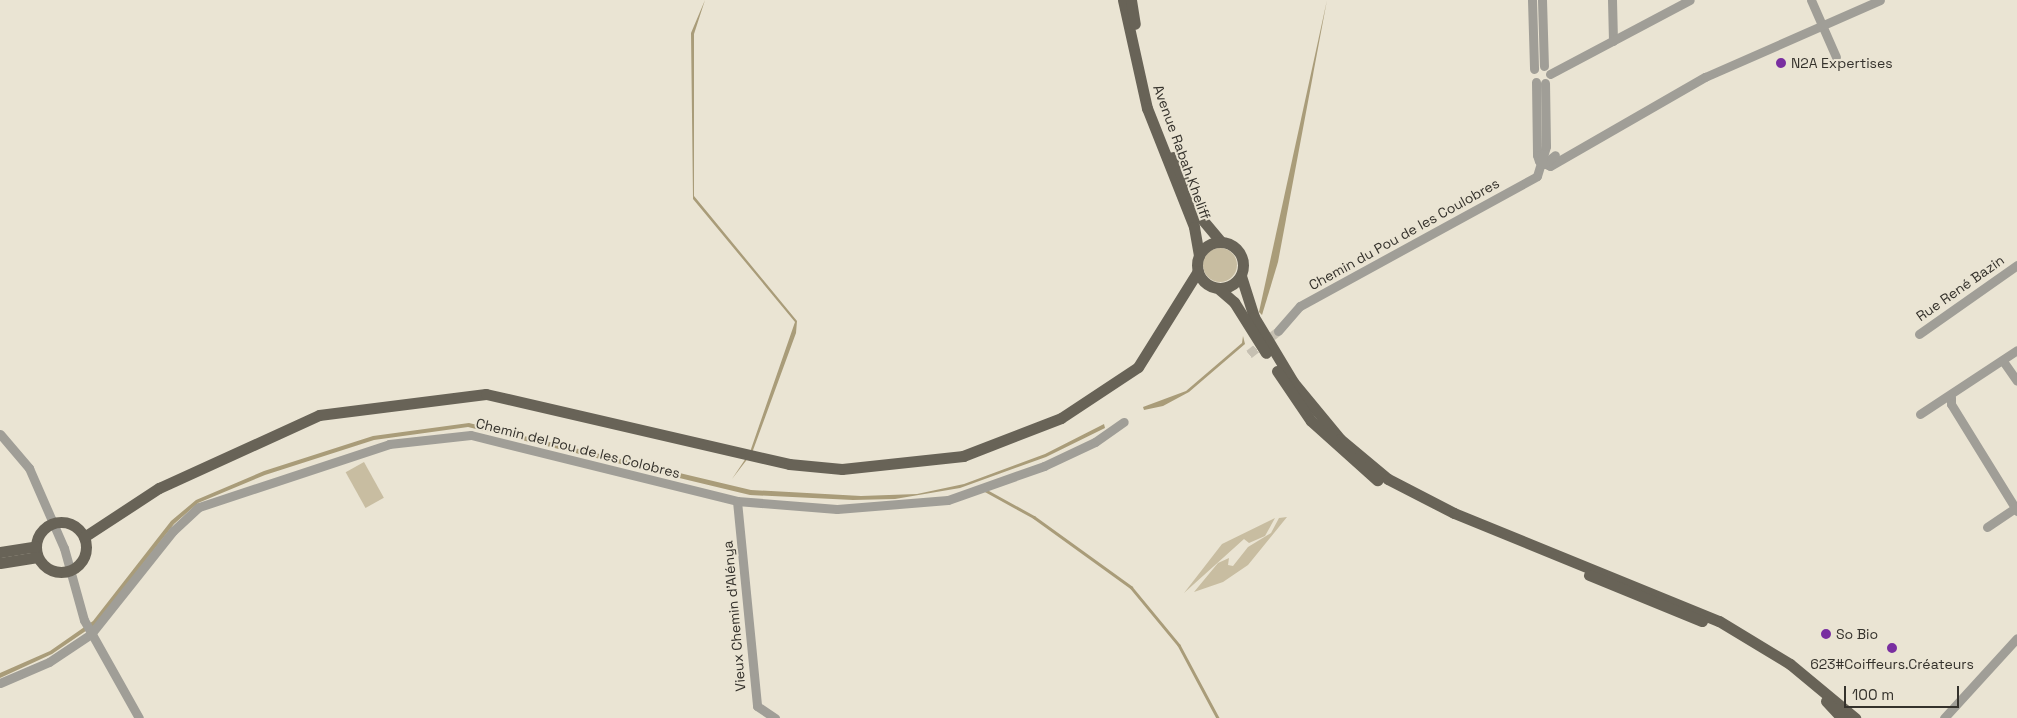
<!DOCTYPE html>
<meta charset="utf-8">
<style>
body{margin:0}
#map{position:relative;width:2017px;height:718px;overflow:hidden;background:#eae4d3;font-family:"Space Grotesk",sans-serif}
div>[style]{position:absolute}
.green>*{inset:0;background:#c8bda1;transform-origin:0 0}
.round{border-radius:50%}
.water>*{inset:0;background:#a99c79}
.stream>*{height:2.5px;margin:-1.25px;padding:0 1.25px;transform-origin:1.25px;border-radius:1.25px;background:#a99c79}
.minor-tunnel>*{height:9px;margin-top:-4.5px;transform-origin:0;background:repeating-linear-gradient(90deg,#c6c0b2 0 9px,transparent 0 13.5px)}
.minor>*{height:9px;margin:-4.5px;padding:0 4.5px;transform-origin:4.5px;border-radius:4.5px;background:#a09e97}
.major>*{height:11px;margin:-5.5px;padding:0 5.5px;transform-origin:5.5px;border-radius:5.5px;background:#686357}
.major>.ring{margin:-5.5px;padding:0;box-sizing:content-box;background:none;border:11px solid #686357;border-radius:50%}
.dots>*{width:14px;height:14px;translate:-50% -50%;box-sizing:border-box;border:2px solid #eae4d3;border-radius:50%}
span{translate:-50% -50%;white-space:nowrap;text-align:center;line-height:1.15;-webkit-text-stroke:4px #eae4d3;paint-order:stroke}
.poi-label{font-size:14px;color:#35322c}
.left{translate:0 -50%;text-align:left}
.street-label{font-size:14px;color:#35322c}
.scale{position:absolute;left:1844px;top:686px;width:115px;height:22px;box-sizing:border-box;border:2px solid #35322c;border-top:0;padding-left:6px;font-size:15px;line-height:18px;white-space:nowrap;color:#35322c;-webkit-text-stroke:4px #eae4d3;paint-order:stroke}
</style>
<div id="map">
<div class="green">
<i class="round" style="left:1203px;top:248px;width:34px;height:34px"></i>
<i style="left:364px;top:462px;width:41px;height:21px;rotate:61deg"></i>
<i style="clip-path:polygon(1287px 517px,1248px 565px,1223px 582px,1194px 592px,1218px 563px,1229px 558px,1228px 565px,1233px 566px,1248px 547px,1271px 533px,1279px 518px)"></i>
<i style="clip-path:polygon(1275px 518px,1265px 536px,1249px 543px,1244px 539px,1184px 593px,1222px 544px)"></i>
</div>
<div class="water">
<i style="clip-path:polygon(705px 0,694px 34px,694px 196px,797px 321px,796px 333px,752px 453px,732px 479px,750px 452px,795px 322px,693px 199px,691px 33px)"></i>
<i style="clip-path:polygon(1327px 0,1278px 262px,1262px 315px,1259px 312px)"></i>
<i style="clip-path:polygon(1243px 336px,1245px 344px,1189px 392px,1163px 406px,1144px 410px,1143px 407px,1186px 391px,1242px 343px)"></i>
<i style="clip-path:polygon(469px 423px,751px 490px,861px 496px,917px 494px,964px 484px,1045px 454px,1104px 424px,1105px 428px,1046px 457px,960px 488px,895px 499px,853px 500px,750px 495px,468px 427px,374px 440px,265px 475px,198px 503px,174px 524px,96px 624px,52px 654px,0 678px,0 673px,50px 651px,93px 621px,171px 521px,196px 500px,264px 471px,373px 436px)"></i>
</div>
<div class="stream">
<i style="left:985px;top:490px;width:56px;rotate:28.9deg"></i>
<i style="left:1034px;top:517px;width:120px;rotate:35.8deg"></i>
<i style="left:1131px;top:587px;width:75px;rotate:50.4deg"></i>
<i style="left:1179px;top:645px;width:83px;rotate:61.9deg"></i>
</div>
<div class="minor-tunnel">
<i style="left:1249px;top:354px;width:37px;rotate:-38deg"></i>
</div>
<div class="minor">
<i style="left:1532px;top:0;width:69px;rotate:88.3deg"></i>
<i style="left:1542px;top:0;width:66px;rotate:88.3deg"></i>
<i style="left:1612px;top:0;width:41px;rotate:88.6deg"></i>
<i style="left:1811px;top:0;width:62px;rotate:66.3deg"></i>
<i style="left:1550px;top:74px;width:158px;rotate:-27.9deg"></i>
<i style="left:1536px;top:82px;width:73px;rotate:89.2deg"></i>
<i style="left:1537px;top:155px;width:6px;rotate:72deg"></i>
<i style="left:1539px;top:161px;width:12px;rotate:24deg"></i>
<i style="left:1550px;top:166px;width:179px;rotate:-29.9deg"></i>
<i style="left:1705px;top:77px;width:191px;rotate:-23.7deg"></i>
<i style="left:1544px;top:164px;width:14px;rotate:-39deg"></i>
<i style="left:1278px;top:331px;width:33px;rotate:-49deg"></i>
<i style="left:1300px;top:306px;width:270px;rotate:-28.7deg"></i>
<i style="left:1537px;top:176px;width:31px;rotate:-73deg"></i>
<i style="left:1546px;top:146px;width:63px;rotate:-90.9deg"></i>
<i style="left:1919px;top:334px;width:120px;rotate:-35.1deg"></i>
<i style="left:2003px;top:361px;width:24px;rotate:55deg"></i>
<i style="left:1951px;top:397px;width:7px;rotate:90deg"></i>
<i style="left:1951px;top:404px;width:126px;rotate:58.3deg"></i>
<i style="left:1920px;top:414px;width:116px;rotate:-33.4deg"></i>
<i style="left:0;top:434px;width:45px;rotate:49.5deg"></i>
<i style="left:29px;top:468px;width:87px;rotate:66.4deg"></i>
<i style="left:64px;top:548px;width:75px;rotate:74.5deg"></i>
<i style="left:84px;top:620px;width:112px;rotate:60.7deg"></i>
<i style="left:737px;top:501px;width:206px;rotate:84.4deg"></i>
<i style="left:757px;top:706px;width:22px;rotate:34deg"></i>
<i style="left:1987px;top:527px;width:36px;rotate:-34deg"></i>
<i style="left:0;top:683px;width:53px;rotate:-23.2deg"></i>
<i style="left:49px;top:662px;width:50px;rotate:-33.7deg"></i>
<i style="left:91px;top:634px;width:132px;rotate:-51.5deg"></i>
<i style="left:173px;top:531px;width:35px;rotate:-43deg"></i>
<i style="left:199px;top:507px;width:200px;rotate:-18.3deg"></i>
<i style="left:389px;top:444px;width:82px;rotate:-6.3deg"></i>
<i style="left:471px;top:435px;width:274px;rotate:13.9deg"></i>
<i style="left:737px;top:501px;width:100px;rotate:4.6deg"></i>
<i style="left:837px;top:509px;width:111px;rotate:-4.6deg"></i>
<i style="left:948px;top:500px;width:102px;rotate:-19.5deg"></i>
<i style="left:1044px;top:466px;width:56px;rotate:-25.2deg"></i>
<i style="left:1095px;top:442px;width:35px;rotate:-35deg"></i>
<i style="left:1944px;top:718px;width:108px;rotate:-47.6deg"></i>
</div>
<div class="major">
<i style="left:1123px;top:0;width:111px;rotate:77.5deg"></i>
<i style="left:1147px;top:108px;width:128px;rotate:68.4deg"></i>
<i style="left:1194px;top:227px;width:29px;rotate:80deg"></i>
<i style="left:1131px;top:0;width:24px;rotate:81deg"></i>
<i style="left:1173px;top:157px;width:67px;rotate:65.3deg"></i>
<i style="left:1201px;top:218px;width:31px;rotate:50deg"></i>
<i class="ring" style="left:1197px;top:242px;width:35px;height:35px"></i>
<i style="left:1241px;top:276px;width:43px;rotate:72.4deg"></i>
<i style="left:1254px;top:317px;width:76px;rotate:59deg"></i>
<i style="left:1293px;top:382px;width:74px;rotate:50.5deg"></i>
<i style="left:1340px;top:439px;width:62px;rotate:39.8deg"></i>
<i style="left:1388px;top:479px;width:74px;rotate:27.3deg"></i>
<i style="left:1454px;top:513px;width:286px;rotate:22.2deg"></i>
<i style="left:1719px;top:621px;width:83px;rotate:31.2deg"></i>
<i style="left:1790px;top:664px;width:85px;rotate:39.7deg"></i>
<i style="left:1219px;top:289px;width:20px;rotate:41deg"></i>
<i style="left:1234px;top:302px;width:60px;rotate:57.9deg"></i>
<i style="left:1277px;top:371px;width:60px;rotate:55.8deg"></i>
<i style="left:1311px;top:421px;width:89px;rotate:41.8deg"></i>
<i class="ring" style="left:36px;top:522px;width:39px;height:39px"></i>
<i style="left:84px;top:537px;width:90px;rotate:-33.2deg"></i>
<i style="left:159px;top:488px;width:176px;rotate:-24.5deg"></i>
<i style="left:319px;top:415px;width:168px;rotate:-7.2deg"></i>
<i style="left:486px;top:394px;width:311px;rotate:13deg"></i>
<i style="left:789px;top:464px;width:53px;rotate:5.4deg"></i>
<i style="left:842px;top:469px;width:122px;rotate:-6.1deg"></i>
<i style="left:963px;top:456px;width:105px;rotate:-21.2deg"></i>
<i style="left:1061px;top:418px;width:92px;rotate:-33.5deg"></i>
<i style="left:1138px;top:367px;width:113px;rotate:-58deg"></i>
<i style="left:0;top:552px;width:36px;rotate:-9deg"></i>
<i style="left:0;top:563px;width:38px;rotate:-9deg"></i>
<i style="left:1589px;top:575px;width:122px;rotate:22.2deg"></i>
<i style="left:1826px;top:701px;width:23px;rotate:47deg"></i>
</div>
<div class="dots">
<i style="left:1781px;top:63px;background:#792ea0"></i>
<i style="left:1826px;top:634px;background:#792ea0"></i>
<i style="left:1892px;top:648px;background:#792ea0"></i>
</div>
<div class="poi-label">
<span class="left" style="left:1791px;top:63px">N2A Expertises</span>
<span class="left" style="left:1836px;top:634px">So Bio</span>
<span style="left:1892px;top:664px">623#Coiffeurs.Créateurs</span>
</div>
<div class="street-label">
<span style="left:1182px;top:152px;rotate:70deg">Avenue Rabah Kheliff</span>
<span style="left:1404px;top:234px;rotate:-29deg">Chemin du Pou de les Coulobres</span>
<span style="left:1960px;top:288px;rotate:-35deg">Rue René Bazin</span>
<span style="left:578px;top:448px;rotate:14deg">Chemin del Pou de les Colobres</span>
<span style="left:734px;top:616px;rotate:-95deg">Vieux Chemin d’Alénya</span>
</div>
<div class="scale">100 m</div>
</div>
